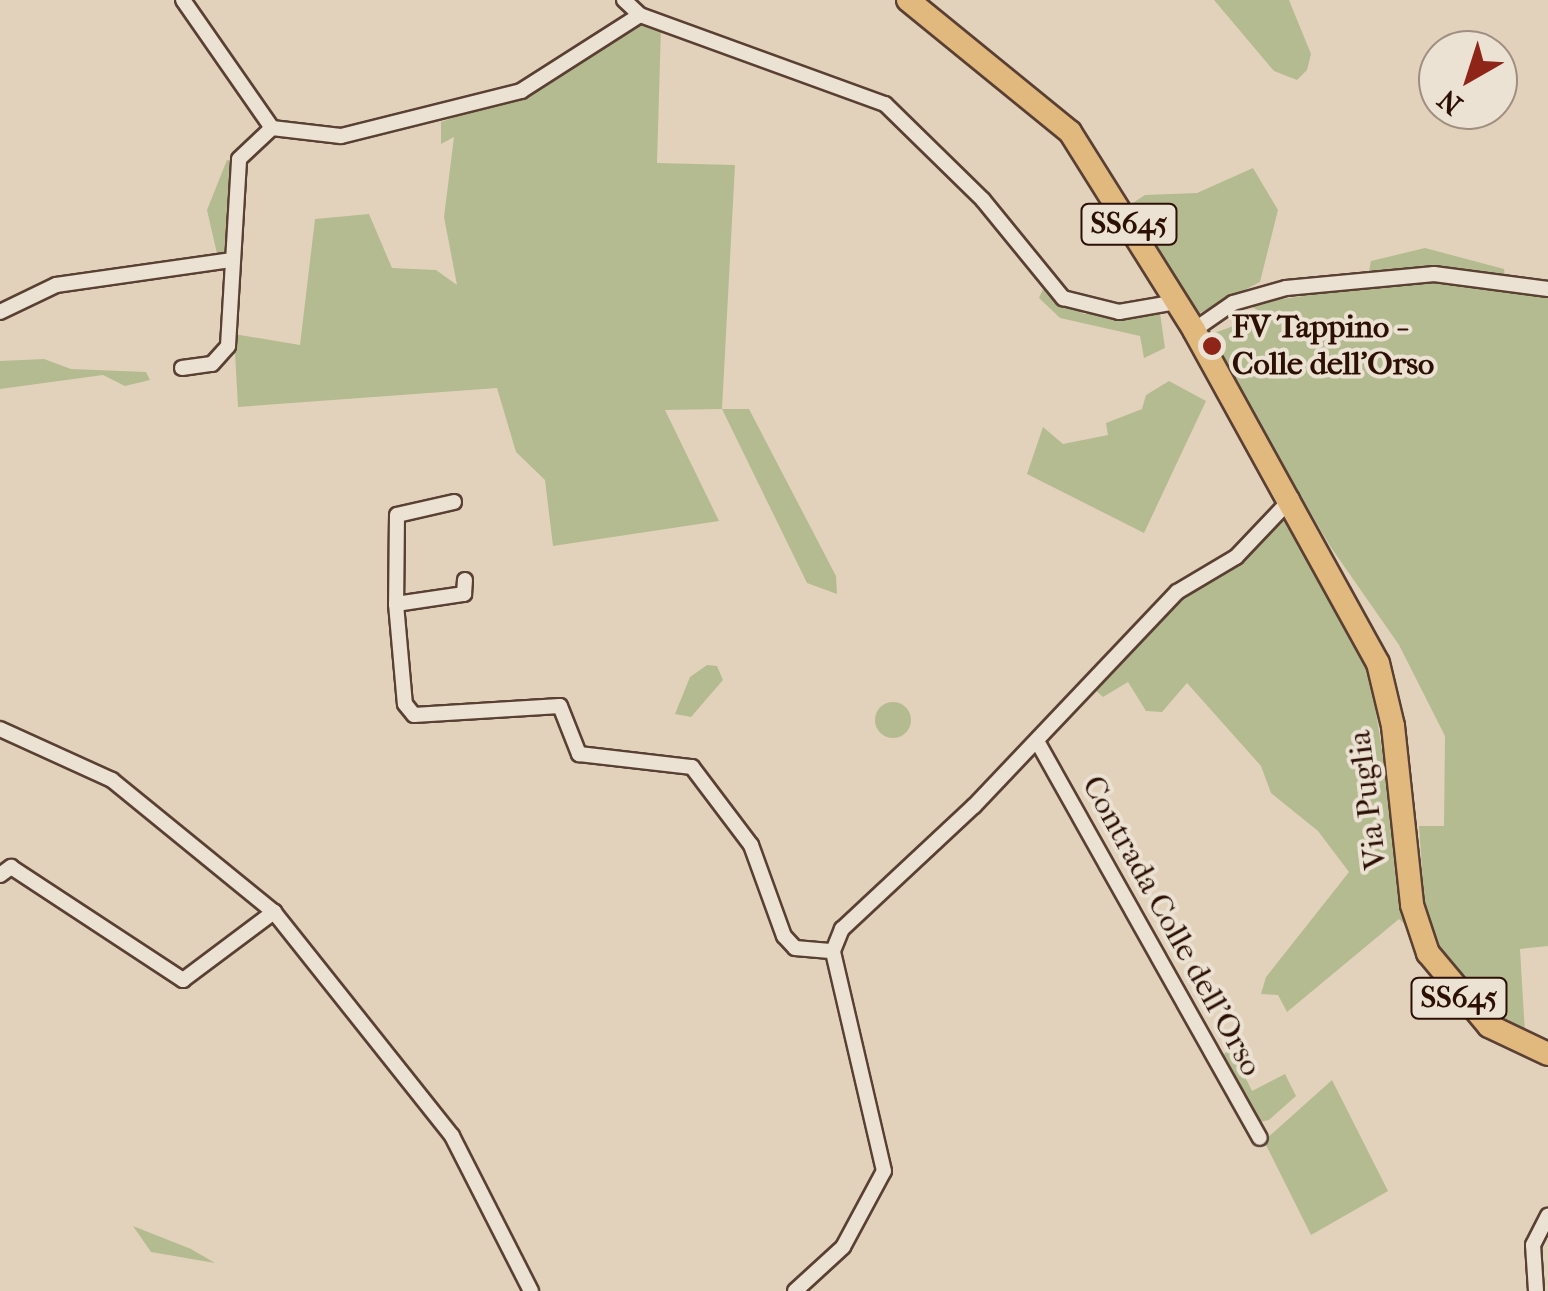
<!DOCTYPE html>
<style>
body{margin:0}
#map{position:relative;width:1548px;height:1291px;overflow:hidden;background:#e2d2bc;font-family:"IM FELL French Canon",serif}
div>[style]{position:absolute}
.green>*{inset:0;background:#b4bb90}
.round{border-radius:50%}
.roads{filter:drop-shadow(2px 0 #5a4033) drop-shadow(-2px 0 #5a4033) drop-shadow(0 2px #5a4033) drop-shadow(0 -2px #5a4033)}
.minor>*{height:14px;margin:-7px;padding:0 7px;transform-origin:7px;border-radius:7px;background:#ece2d3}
.primary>*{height:22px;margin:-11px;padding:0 11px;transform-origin:11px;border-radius:11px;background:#e1b97e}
.dots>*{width:28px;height:28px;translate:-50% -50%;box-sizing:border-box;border:5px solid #ece2d3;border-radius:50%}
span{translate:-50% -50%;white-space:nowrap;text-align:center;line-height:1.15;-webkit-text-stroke:8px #ece2d3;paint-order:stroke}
.shield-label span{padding:2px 8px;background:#ece2d3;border:2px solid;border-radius:8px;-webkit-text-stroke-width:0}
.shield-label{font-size:30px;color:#2d1005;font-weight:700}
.poi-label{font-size:32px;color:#2d1005;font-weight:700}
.left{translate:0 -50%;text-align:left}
.street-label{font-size:32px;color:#2d1005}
.north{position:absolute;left:1418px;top:30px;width:100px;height:100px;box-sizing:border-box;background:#ece2d3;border:2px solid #a08e81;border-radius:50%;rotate:219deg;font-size:28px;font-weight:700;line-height:40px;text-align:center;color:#2d1005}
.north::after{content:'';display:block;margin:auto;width:35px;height:45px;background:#8f2418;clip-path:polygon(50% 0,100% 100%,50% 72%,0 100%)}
</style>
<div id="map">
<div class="green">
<i style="clip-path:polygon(1214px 0,1289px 0,1311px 54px,1307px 70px,1297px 80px,1274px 71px)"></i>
<i style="clip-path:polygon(643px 23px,661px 27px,657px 163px,735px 165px,722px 409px,749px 409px,836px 576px,837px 594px,807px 583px,722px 409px,665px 410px,719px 521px,553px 546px,545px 480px,516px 452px,497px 388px,238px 407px,234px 334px,300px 345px,315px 219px,369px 214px,392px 268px,436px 270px,457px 285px,444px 217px,454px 137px,441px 144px,441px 122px,513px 97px)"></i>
<i style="clip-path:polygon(227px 160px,234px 161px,227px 248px,218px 258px,207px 210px)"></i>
<i style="clip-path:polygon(1253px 168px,1278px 210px,1260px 282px,1196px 315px,1128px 206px,1145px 195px,1197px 193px)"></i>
<i style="clip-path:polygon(1425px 248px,1504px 269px,1506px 286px,1548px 294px,1548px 946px,1520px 949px,1525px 1033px,1493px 1014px,1438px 949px,1424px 898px,1419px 826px,1444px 826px,1445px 736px,1399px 645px,1330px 546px,1208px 335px,1265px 315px,1248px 304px,1366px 287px,1371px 261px)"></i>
<i style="clip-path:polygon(1043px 289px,1084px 314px,1160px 313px,1165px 348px,1144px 358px,1140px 336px,1060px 318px,1039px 298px)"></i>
<i style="clip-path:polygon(44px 359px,71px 369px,146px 372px,150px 380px,125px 386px,103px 375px,0 389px,0 361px)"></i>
<i style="clip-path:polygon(1169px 381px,1206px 401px,1144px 533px,1027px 474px,1043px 427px,1063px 444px,1108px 435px,1106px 423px,1142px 409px,1146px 395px)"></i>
<i style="clip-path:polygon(1282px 515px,1369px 668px,1410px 929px,1399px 919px,1287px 1012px,1278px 995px,1261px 994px,1266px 977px,1349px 872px,1318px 831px,1271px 793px,1261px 766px,1187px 683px,1162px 712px,1146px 711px,1128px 682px,1103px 697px,1095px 690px,1181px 599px,1243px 557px)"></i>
<i style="clip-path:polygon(707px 665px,717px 666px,723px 680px,691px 717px,675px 714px,690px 677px)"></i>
<i class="round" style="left:875px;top:702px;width:36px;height:36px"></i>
<i style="clip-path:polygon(1230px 1046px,1252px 1091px,1285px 1074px,1296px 1096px,1269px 1120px,1254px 1123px,1221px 1059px)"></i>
<i style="clip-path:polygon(1332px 1080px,1388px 1191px,1311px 1235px,1264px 1141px)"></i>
<i style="clip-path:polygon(133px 1226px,191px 1249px,215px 1263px,151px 1252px)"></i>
</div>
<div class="roads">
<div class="minor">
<i style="left:183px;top:0;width:156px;rotate:55.2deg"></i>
<i style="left:272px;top:128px;width:69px;rotate:6.6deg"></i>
<i style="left:341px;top:136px;width:186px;rotate:-14deg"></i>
<i style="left:521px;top:91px;width:141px;rotate:-32.6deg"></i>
<i style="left:640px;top:15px;width:261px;rotate:20deg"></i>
<i style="left:885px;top:104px;width:137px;rotate:44.4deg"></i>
<i style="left:983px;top:200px;width:127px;rotate:50.8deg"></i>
<i style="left:1063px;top:298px;width:58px;rotate:14deg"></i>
<i style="left:1119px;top:312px;width:59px;rotate:-9.8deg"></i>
<i style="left:624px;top:0;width:22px;rotate:43deg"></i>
<i style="left:0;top:312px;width:62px;rotate:-25.7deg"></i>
<i style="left:56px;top:285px;width:178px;rotate:-8.1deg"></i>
<i style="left:1194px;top:330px;width:47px;rotate:-34.7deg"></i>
<i style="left:1233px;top:303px;width:55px;rotate:-15.8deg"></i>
<i style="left:1286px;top:288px;width:149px;rotate:-5.4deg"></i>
<i style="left:1434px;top:274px;width:115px;rotate:7.5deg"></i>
<i style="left:182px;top:368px;width:30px;rotate:-8deg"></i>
<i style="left:212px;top:364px;width:24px;rotate:-48deg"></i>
<i style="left:228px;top:346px;width:187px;rotate:-86.6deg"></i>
<i style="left:239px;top:159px;width:45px;rotate:-43.2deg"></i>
<i style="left:454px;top:502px;width:58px;rotate:167.2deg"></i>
<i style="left:397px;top:515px;width:89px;rotate:90.6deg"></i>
<i style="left:396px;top:604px;width:100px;rotate:84.9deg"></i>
<i style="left:405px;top:704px;width:14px;rotate:51deg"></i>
<i style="left:414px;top:715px;width:146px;rotate:-3.5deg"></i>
<i style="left:560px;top:706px;width:52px;rotate:68.4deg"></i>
<i style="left:579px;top:754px;width:114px;rotate:6.6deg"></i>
<i style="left:692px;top:767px;width:98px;rotate:52.9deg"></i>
<i style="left:751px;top:845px;width:97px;rotate:70.1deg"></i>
<i style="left:784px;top:936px;width:16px;rotate:47deg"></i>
<i style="left:795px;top:948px;width:38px;rotate:5deg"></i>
<i style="left:396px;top:604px;width:69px;rotate:-8.4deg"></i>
<i style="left:464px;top:594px;width:14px;rotate:-86deg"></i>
<i style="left:0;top:729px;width:123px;rotate:24.5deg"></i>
<i style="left:112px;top:780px;width:209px;rotate:39.2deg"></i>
<i style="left:274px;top:912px;width:286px;rotate:51.5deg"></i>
<i style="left:452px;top:1136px;width:174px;rotate:63deg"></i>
<i style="left:1037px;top:741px;width:455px;rotate:60.7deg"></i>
<i style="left:0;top:875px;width:14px;rotate:-36deg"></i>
<i style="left:11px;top:867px;width:206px;rotate:33.3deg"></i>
<i style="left:183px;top:980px;width:114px;rotate:-36.8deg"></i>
<i style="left:795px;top:1291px;width:65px;rotate:-42.5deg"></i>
<i style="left:843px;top:1247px;width:86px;rotate:-61.7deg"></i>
<i style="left:884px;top:1171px;width:226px;rotate:-103.1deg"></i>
<i style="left:833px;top:951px;width:24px;rotate:-68deg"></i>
<i style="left:842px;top:929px;width:180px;rotate:-43deg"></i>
<i style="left:974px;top:806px;width:295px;rotate:-46.5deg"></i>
<i style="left:1177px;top:592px;width:69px;rotate:-30.7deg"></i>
<i style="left:1236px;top:557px;width:81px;rotate:-46.5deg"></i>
<i style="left:1536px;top:1291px;width:46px;rotate:-93.7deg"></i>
<i style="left:1533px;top:1245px;width:33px;rotate:-63deg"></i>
</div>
<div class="primary">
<i style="left:908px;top:0;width:209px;rotate:39.2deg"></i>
<i style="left:1070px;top:132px;width:234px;rotate:57.9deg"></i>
<i style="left:1194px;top:330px;width:380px;rotate:61.1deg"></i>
<i style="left:1378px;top:663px;width:65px;rotate:76.6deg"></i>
<i style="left:1393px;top:726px;width:180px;rotate:83.9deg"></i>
<i style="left:1412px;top:905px;width:51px;rotate:71.6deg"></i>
<i style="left:1428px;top:953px;width:95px;rotate:50.1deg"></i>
<i style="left:1489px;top:1026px;width:65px;rotate:25.4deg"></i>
</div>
</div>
<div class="dots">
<i style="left:1212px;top:346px;background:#8f2418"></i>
</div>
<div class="shield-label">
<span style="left:1129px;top:224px">SS645</span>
<span style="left:1459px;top:998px">SS645</span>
</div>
<div class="poi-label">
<span class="left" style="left:1232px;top:346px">FV Tappino -<br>Colle dell'Orso</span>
</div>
<div class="street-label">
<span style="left:1368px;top:800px;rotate:-97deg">Via Puglia</span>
<span style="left:1172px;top:926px;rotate:61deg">Contrada Colle dell'Orso</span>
</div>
<div class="north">N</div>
</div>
